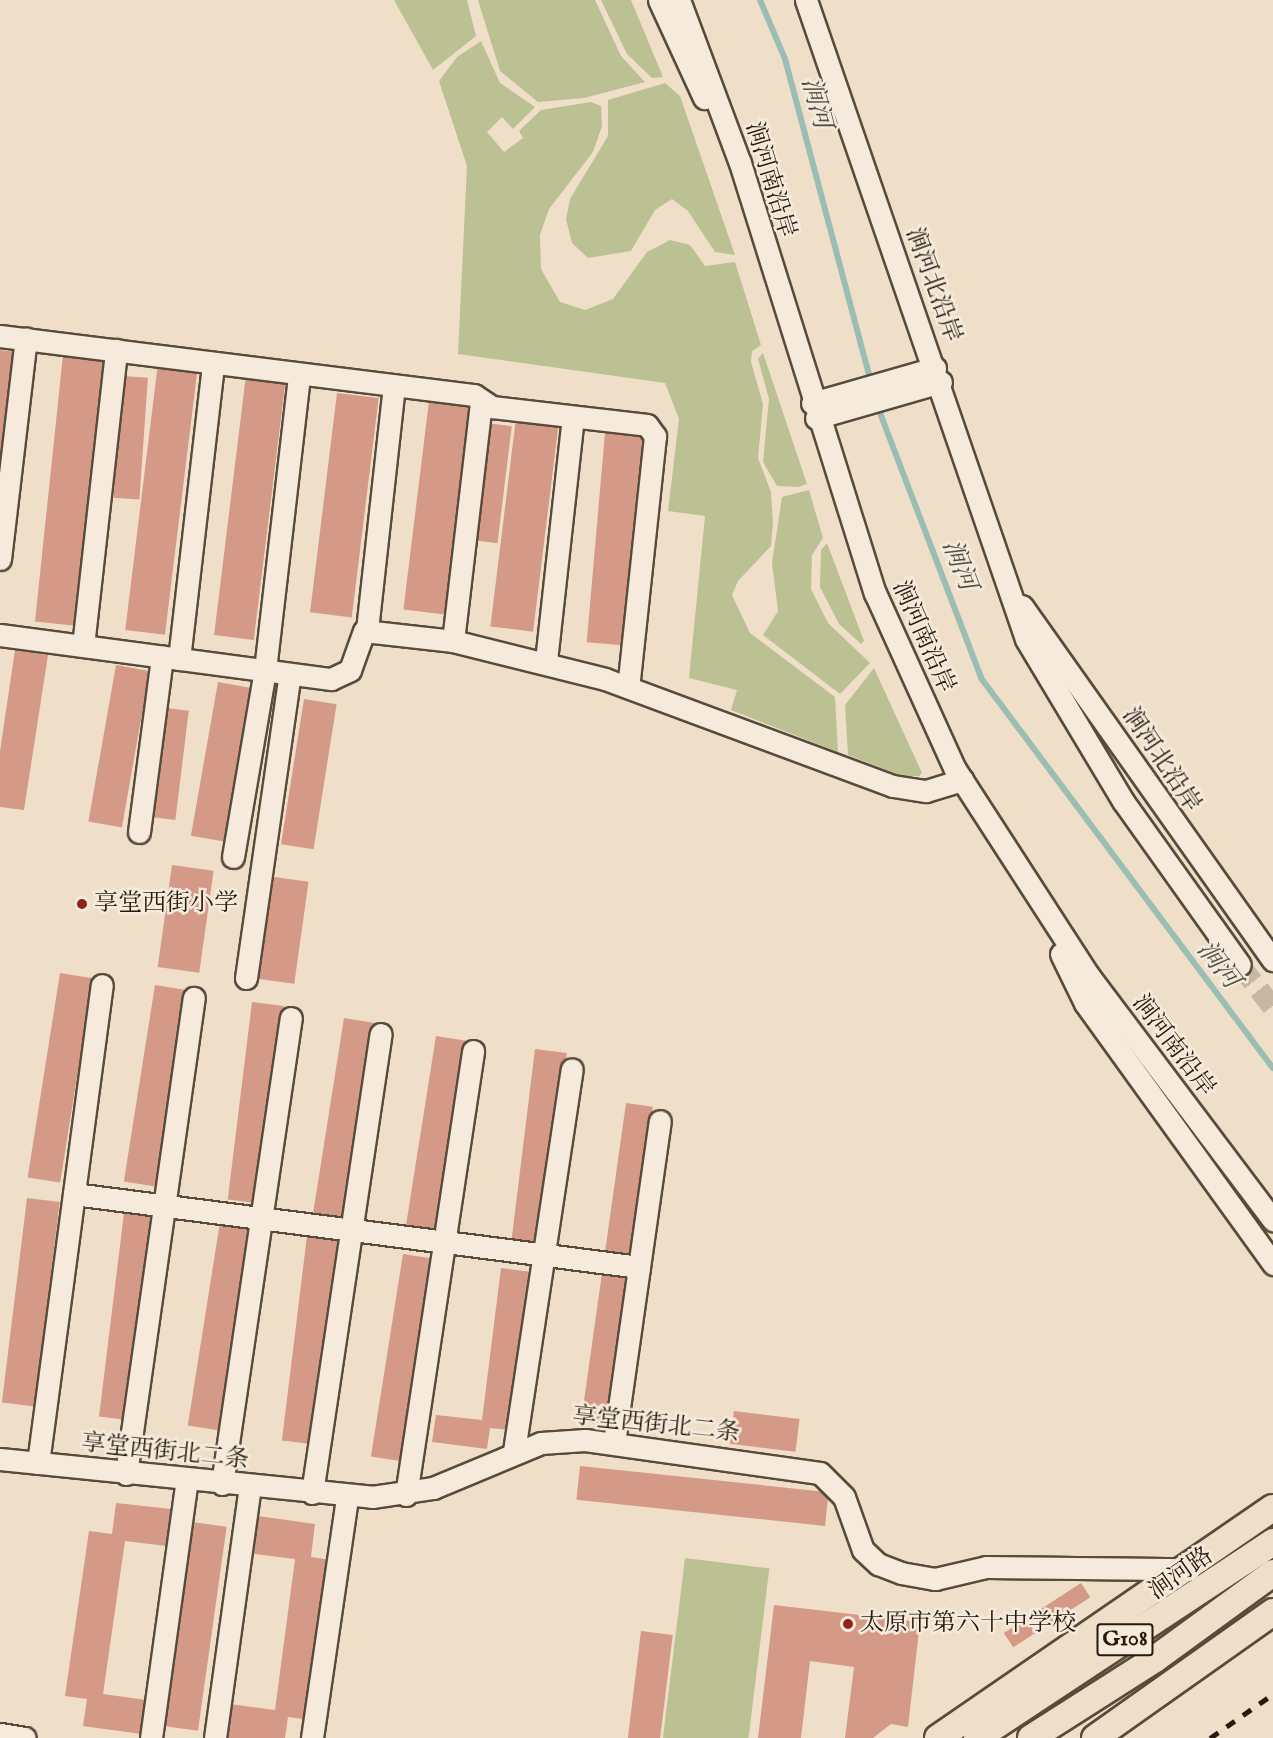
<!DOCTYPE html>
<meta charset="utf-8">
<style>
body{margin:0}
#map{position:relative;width:1273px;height:1738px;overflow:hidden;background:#efdfc8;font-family:"IM FELL English","Noto Serif SC",serif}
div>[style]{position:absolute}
.green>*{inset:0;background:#bcc194;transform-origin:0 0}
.stream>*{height:6px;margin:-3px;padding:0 3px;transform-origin:3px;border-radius:3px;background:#9abdb4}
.building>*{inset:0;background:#d59988;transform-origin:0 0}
.minor-tunnel>*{height:21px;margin-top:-10.5px;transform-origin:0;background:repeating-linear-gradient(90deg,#c7b8a2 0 21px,transparent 0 31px)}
.roads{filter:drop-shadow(2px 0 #584b3a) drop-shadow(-2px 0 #584b3a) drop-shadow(0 2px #584b3a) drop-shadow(0 -2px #584b3a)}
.minor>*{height:21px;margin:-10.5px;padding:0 10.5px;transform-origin:10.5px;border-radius:10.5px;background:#f5eadb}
.major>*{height:26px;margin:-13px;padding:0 13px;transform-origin:13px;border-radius:13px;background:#efdfc8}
.rail>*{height:4.5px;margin-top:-2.25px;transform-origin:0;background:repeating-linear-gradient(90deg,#251a0b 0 10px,transparent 0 20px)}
.dots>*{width:16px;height:16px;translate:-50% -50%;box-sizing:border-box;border:3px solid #f5eadb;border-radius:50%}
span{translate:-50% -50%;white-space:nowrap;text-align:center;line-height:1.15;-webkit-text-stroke:5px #f5eadb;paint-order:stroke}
.shield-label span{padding:2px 4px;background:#f5eadb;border:2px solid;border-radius:4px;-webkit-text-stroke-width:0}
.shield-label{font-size:22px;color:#251a0b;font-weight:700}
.street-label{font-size:24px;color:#251a0b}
.poi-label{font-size:24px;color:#251a0b}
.left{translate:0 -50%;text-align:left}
.water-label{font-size:26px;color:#4e5346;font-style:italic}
</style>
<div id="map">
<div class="green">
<i style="clip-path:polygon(394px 0,467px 0,476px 36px,433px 70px)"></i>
<i style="clip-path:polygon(478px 0,595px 0,621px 56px,645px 82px,584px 98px,538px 102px,500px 71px)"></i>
<i style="clip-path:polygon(601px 0,631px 0,663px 77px,652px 78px,627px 54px)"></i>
<i style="clip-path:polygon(481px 41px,500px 83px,535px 107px,513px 129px,502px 117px,487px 132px,504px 152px,523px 138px,519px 131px,541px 110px,591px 102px,601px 106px,602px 126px,593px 152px,549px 209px,540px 235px,541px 269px,560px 302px,585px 310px,613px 299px,647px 252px,670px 240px,690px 245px,705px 266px,735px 262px,761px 345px,752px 351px,751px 362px,763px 404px,758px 458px,771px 492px,773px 523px,771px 546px,738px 581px,732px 595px,750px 633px,835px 697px,838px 752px,731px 710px,737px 690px,689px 678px,705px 516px,668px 511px,679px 419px,665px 383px,458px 354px,467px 166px,439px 81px,457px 57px)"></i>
<i style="clip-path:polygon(665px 83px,680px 96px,735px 255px,715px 252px,688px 211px,672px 199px,655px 210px,631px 251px,588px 258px,572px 243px,566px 219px,570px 199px,608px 136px,608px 100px)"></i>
<i style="clip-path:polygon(763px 353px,807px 484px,799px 487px,777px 486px,763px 462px,769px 399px,758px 359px)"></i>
<i style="clip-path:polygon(809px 490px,823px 538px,812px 555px,811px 589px,828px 623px,870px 663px,840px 694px,763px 635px,778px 611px,772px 563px,782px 497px)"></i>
<i style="clip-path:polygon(827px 543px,864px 641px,861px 644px,839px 624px,820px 587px,821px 550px)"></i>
<i style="clip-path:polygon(874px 668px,922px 773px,919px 776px,903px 776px,848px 755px,845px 705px)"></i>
<i style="left:685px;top:1558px;width:85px;height:181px;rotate:7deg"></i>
</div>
<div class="stream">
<i style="left:760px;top:0;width:64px;rotate:67deg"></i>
<i style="left:785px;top:59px;width:335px;rotate:75.1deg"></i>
<i style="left:877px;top:405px;width:292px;rotate:69.1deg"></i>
<i style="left:981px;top:678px;width:487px;rotate:53.2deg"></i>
</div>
<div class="building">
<i style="clip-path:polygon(0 350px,14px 352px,1px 458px,0 458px)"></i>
<i style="left:63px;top:355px;width:41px;height:268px;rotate:6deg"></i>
<i style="left:158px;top:363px;width:40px;height:269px;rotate:7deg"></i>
<i style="left:246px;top:375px;width:40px;height:262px;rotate:7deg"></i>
<i style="left:122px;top:376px;width:26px;height:122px;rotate:4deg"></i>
<i style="left:337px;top:393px;width:42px;height:221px;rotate:7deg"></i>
<i style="left:429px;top:401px;width:42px;height:210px;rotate:7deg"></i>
<i style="left:516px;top:418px;width:43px;height:210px;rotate:7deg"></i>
<i style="left:486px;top:423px;width:26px;height:118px;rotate:7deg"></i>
<i style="left:605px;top:433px;width:42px;height:210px;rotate:5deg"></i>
<i style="clip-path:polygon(15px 650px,48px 655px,24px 810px,0 807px,0 751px)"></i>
<i style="left:116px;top:665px;width:34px;height:159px;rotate:10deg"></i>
<i style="left:218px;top:682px;width:34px;height:156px;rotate:10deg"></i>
<i style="left:304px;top:699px;width:33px;height:147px;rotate:9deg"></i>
<i style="left:158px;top:707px;width:31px;height:110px;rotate:7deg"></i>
<i style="left:172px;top:865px;width:42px;height:103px;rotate:8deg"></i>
<i style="left:267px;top:876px;width:42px;height:103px;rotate:8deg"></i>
<i style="left:60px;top:973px;width:33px;height:207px;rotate:9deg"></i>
<i style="left:155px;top:985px;width:33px;height:199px;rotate:9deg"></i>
<i style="left:252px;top:1002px;width:32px;height:199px;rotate:7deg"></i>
<i style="left:344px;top:1018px;width:33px;height:199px;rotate:9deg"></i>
<i style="left:436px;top:1036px;width:32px;height:199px;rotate:9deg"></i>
<i style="left:535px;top:1049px;width:32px;height:199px;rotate:7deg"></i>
<i style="left:626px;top:1103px;width:27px;height:150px;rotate:8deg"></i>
<i style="left:27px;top:1198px;width:33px;height:206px;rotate:7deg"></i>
<i style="left:124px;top:1213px;width:31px;height:205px;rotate:7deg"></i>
<i style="left:220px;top:1222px;width:31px;height:206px;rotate:9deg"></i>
<i style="left:307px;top:1236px;width:31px;height:206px;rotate:7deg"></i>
<i style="left:403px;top:1254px;width:31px;height:205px;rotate:9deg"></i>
<i style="clip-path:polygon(501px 1268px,532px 1272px,509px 1430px,490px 1428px,487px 1449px,432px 1442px,436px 1415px,482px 1420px)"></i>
<i style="left:602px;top:1273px;width:28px;height:150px;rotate:8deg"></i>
<i style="left:734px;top:1411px;width:66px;height:33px;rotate:7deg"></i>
<i style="left:580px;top:1466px;width:250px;height:34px;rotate:6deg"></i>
<i style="clip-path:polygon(116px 1503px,171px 1509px,166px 1546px,125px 1541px,103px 1694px,146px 1700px,141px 1734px,83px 1726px,87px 1699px,65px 1696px,89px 1531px,112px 1534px)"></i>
<i style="clip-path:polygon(258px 1516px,315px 1524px,311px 1557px,331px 1560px,310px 1720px,288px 1717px,285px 1738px,225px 1738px,230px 1704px,275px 1710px,295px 1559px,254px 1554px)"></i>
<i style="left:192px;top:1522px;width:35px;height:206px;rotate:8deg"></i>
<i style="left:1081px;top:1583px;width:17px;height:92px;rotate:57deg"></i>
<i style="clip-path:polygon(774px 1605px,920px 1622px,908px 1727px,891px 1724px,873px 1738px,845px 1738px,854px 1667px,810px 1661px,801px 1738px,758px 1738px)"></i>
<i style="left:641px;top:1631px;width:32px;height:108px;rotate:7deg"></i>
</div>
<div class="minor-tunnel">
<i style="left:1240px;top:965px;width:53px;rotate:51.8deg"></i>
</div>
<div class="roads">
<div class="minor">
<i style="left:659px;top:0;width:108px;rotate:65.3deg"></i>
<i style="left:679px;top:0;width:174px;rotate:69.5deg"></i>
<i style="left:740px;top:163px;width:451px;rotate:72.6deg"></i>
<i style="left:875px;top:593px;width:193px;rotate:65.6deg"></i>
<i style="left:955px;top:769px;width:247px;rotate:57.1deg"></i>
<i style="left:1089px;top:976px;width:306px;rotate:53deg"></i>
<i style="left:806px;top:0;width:676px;rotate:71deg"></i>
<i style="left:1026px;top:639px;width:189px;rotate:59.1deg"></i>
<i style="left:1123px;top:801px;width:201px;rotate:54.5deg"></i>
<i style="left:0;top:336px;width:478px;rotate:7.1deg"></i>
<i style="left:474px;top:395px;width:22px;rotate:34deg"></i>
<i style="left:492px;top:407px;width:156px;rotate:6.6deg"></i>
<i style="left:647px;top:425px;width:14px;rotate:54deg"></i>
<i style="left:655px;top:436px;width:252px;rotate:96.1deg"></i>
<i style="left:812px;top:403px;width:128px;rotate:-15.9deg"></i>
<i style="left:816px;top:418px;width:130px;rotate:-16.1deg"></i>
<i style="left:0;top:559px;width:222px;rotate:-83.3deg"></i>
<i style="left:1022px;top:606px;width:434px;rotate:54.7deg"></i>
<i style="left:367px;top:630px;width:246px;rotate:-83.7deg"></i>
<i style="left:0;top:635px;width:334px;rotate:7.6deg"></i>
<i style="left:331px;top:679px;width:21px;rotate:-25deg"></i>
<i style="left:350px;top:670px;width:41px;rotate:-70.3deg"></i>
<i style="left:364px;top:631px;width:90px;rotate:6.4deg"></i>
<i style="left:453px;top:641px;width:157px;rotate:14deg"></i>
<i style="left:605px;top:679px;width:307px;rotate:20.4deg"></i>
<i style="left:893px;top:786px;width:33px;rotate:9deg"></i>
<i style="left:926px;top:791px;width:38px;rotate:-17deg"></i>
<i style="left:453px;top:641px;width:242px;rotate:-83.3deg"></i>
<i style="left:83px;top:646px;width:298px;rotate:-83.6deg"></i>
<i style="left:179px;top:659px;width:298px;rotate:-83.4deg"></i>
<i style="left:546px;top:661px;width:245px;rotate:-83.7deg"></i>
<i style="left:139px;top:832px;width:177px;rotate:-82.5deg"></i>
<i style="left:233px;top:857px;width:190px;rotate:-80.3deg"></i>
<i style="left:265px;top:670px;width:298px;rotate:-83.4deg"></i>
<i style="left:1061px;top:954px;width:55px;rotate:63.9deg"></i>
<i style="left:1085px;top:1003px;width:322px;rotate:54.2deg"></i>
<i style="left:246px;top:978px;width:307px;rotate:-81.8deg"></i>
<i style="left:74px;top:1194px;width:570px;rotate:7.36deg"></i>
<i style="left:614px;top:1443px;width:325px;rotate:-81.9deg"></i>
<i style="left:514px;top:1451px;width:386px;rotate:-81.4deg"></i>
<i style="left:0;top:1459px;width:374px;rotate:5.8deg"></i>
<i style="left:372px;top:1497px;width:62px;rotate:-8.4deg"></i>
<i style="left:433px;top:1488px;width:117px;rotate:-22.6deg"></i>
<i style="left:541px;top:1443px;width:44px;rotate:-3.9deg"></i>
<i style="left:585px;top:1440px;width:237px;rotate:8deg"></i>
<i style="left:820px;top:1473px;width:34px;rotate:45deg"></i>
<i style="left:844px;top:1497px;width:56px;rotate:70.3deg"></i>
<i style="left:863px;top:1550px;width:21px;rotate:43deg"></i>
<i style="left:878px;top:1564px;width:25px;rotate:21deg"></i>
<i style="left:901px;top:1573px;width:35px;rotate:10deg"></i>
<i style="left:935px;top:1579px;width:52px;rotate:-13.2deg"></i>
<i style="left:986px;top:1567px;width:203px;rotate:0.6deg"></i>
<i style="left:38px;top:1463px;width:482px;rotate:-82.4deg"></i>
<i style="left:126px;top:1474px;width:481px;rotate:-81.9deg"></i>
<i style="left:222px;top:1484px;width:471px;rotate:-81.6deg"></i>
<i style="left:312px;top:1493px;width:464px;rotate:-81.5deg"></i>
<i style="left:406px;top:1495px;width:449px;rotate:-81.4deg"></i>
<i style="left:0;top:1734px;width:25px;rotate:9deg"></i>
<i style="left:151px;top:1738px;width:260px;rotate:-82.1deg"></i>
<i style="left:215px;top:1738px;width:253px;rotate:-82.1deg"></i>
<i style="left:312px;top:1738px;width:244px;rotate:-81.7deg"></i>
</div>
<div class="major">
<i style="left:938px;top:1738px;width:406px;rotate:-34.5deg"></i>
<i style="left:977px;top:1738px;width:355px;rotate:-33.5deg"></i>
<i style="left:1031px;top:1738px;width:147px;rotate:-32.5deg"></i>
<i style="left:1155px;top:1659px;width:146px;rotate:-36.1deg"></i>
<i style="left:1095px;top:1738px;width:218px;rotate:-35.3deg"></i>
</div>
</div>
<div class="rail">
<i style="left:1210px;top:1738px;width:77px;rotate:-34.9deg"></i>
</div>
<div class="dots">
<i style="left:82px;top:904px;background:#8f2418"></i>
<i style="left:848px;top:1624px;background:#8f2418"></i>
</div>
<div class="shield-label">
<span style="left:1125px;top:1640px">G108</span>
</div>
<div class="street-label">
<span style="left:770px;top:180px;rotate:73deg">涧河南沿岸</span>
<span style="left:933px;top:285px;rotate:70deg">涧河北沿岸</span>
<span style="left:923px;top:637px;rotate:66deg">涧河南沿岸</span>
<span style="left:1161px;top:760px;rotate:56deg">涧河北沿岸</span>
<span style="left:1173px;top:1046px;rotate:53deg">涧河南沿岸</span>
<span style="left:656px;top:1425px;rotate:6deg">享堂西街北二条</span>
<span style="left:165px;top:1452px;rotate:6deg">享堂西街北二条</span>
<span style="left:1181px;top:1574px;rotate:-35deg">涧河路</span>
</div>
<div class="poi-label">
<span class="left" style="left:94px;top:904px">享堂西街小学</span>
<span class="left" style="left:860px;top:1624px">太原市第六十中学校</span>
</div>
<div class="water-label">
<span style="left:816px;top:103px;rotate:75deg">涧河</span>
<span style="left:959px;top:565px;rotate:69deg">涧河</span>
<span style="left:1218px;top:965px;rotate:52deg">涧河</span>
</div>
</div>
